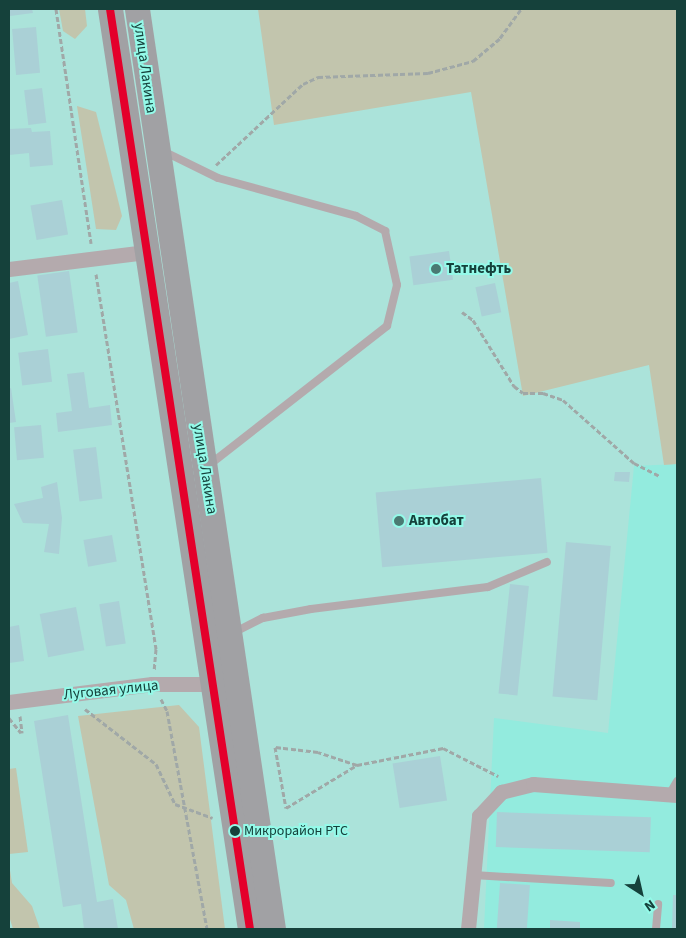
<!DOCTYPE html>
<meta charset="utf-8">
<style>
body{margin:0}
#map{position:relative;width:686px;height:938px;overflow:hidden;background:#abe3da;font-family:"Source Sans 3",sans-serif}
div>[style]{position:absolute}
.built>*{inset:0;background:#93ebde}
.green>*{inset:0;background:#c2c5ad}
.building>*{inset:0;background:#aad0d6;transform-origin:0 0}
.path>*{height:3px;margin-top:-1.5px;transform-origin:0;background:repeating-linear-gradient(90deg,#a0a8a7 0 5px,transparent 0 7.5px)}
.service>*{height:8px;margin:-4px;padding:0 4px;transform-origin:4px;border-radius:4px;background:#b4aaad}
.minor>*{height:15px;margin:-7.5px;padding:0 7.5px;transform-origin:7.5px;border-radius:7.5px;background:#b4aaad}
.trunk>*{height:25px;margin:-12.5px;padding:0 12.5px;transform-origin:12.5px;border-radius:12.5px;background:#a1a1a4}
.bus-1>*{height:8px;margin:-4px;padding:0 4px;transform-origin:4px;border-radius:4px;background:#e4002b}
.dots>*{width:14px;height:14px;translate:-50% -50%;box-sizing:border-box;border:2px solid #94fae9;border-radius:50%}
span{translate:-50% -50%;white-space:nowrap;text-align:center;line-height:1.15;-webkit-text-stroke:4px #94fae9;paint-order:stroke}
.bus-label{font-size:14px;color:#15413b}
.left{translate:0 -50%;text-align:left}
.street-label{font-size:15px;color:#15413b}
.poi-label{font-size:15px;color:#15413b;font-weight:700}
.frame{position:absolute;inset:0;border:10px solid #15413b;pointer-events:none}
.north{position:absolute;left:616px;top:868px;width:50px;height:50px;-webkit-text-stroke:4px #94fae9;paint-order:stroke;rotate:145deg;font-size:14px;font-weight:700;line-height:20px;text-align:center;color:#15413b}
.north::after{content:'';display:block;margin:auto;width:18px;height:22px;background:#15413b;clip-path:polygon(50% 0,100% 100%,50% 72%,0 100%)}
</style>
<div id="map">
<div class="built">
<i style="clip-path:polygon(677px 464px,677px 929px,484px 929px,494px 718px,608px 733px,634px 466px)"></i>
</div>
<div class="green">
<i style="clip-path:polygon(59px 9px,85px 9px,87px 26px,75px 39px,63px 31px)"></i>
<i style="clip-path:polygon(258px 9px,677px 9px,677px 464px,664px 465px,649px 365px,523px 396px,471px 92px,274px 125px)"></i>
<i style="clip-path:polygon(77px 106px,96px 112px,122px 216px,116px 230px,96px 229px)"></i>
<i style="clip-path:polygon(179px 705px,199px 727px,225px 929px,134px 929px,126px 900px,109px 885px,78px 716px)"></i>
<i style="clip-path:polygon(16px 768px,28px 852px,9px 854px,9px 769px)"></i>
<i style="clip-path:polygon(9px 864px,12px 883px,32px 906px,40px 929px,13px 929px,9px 916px)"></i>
</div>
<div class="building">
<i style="clip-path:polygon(9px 9px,32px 9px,33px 13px,10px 16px)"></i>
<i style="left:36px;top:27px;width:46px;height:24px;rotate:85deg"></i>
<i style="left:42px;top:88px;width:35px;height:18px;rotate:83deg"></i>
<i style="clip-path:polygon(31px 128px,32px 132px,50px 131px,53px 165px,30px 167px,29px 153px,9px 155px,9px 129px)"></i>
<i style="left:62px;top:200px;width:35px;height:32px;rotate:80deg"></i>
<i style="left:449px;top:251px;width:29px;height:40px;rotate:82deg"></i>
<i style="left:69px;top:271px;width:62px;height:32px;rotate:82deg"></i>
<i style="clip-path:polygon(18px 281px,28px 335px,9px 339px,9px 283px)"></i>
<i style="left:495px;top:283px;width:30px;height:20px;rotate:78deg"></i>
<i style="left:48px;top:349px;width:33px;height:30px;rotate:83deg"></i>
<i style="clip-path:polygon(84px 372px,89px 408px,110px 405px,112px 425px,58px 432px,56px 413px,72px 411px,67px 374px)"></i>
<i style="clip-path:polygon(11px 388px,16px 422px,9px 423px,9px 389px)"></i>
<i style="left:41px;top:425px;width:33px;height:27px;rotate:85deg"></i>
<i style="left:96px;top:447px;width:52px;height:23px;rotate:83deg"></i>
<i style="clip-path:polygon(615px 472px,630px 472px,629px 482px,614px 481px)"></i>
<i style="left:541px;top:478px;width:75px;height:166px;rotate:85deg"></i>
<i style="clip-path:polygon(57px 482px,62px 518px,59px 554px,44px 552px,49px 524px,23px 523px,14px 504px,43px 498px,41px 487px)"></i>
<i style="left:112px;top:535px;width:27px;height:29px;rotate:80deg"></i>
<i style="left:566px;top:542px;width:45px;height:155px;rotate:5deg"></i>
<i style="left:510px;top:584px;width:19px;height:110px;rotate:6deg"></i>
<i style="left:119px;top:601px;width:43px;height:20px;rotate:81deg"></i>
<i style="left:76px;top:607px;width:44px;height:37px;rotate:79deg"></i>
<i style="clip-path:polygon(19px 625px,24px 661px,9px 663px,9px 627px)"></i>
<i style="clip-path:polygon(68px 715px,97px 902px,113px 899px,118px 929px,84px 929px,81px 904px,63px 907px,34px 721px)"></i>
<i style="left:440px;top:756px;width:45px;height:48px;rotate:81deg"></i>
<i style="left:497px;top:812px;width:154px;height:35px;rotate:2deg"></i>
<i style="left:500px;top:883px;width:30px;height:46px;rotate:4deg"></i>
<i style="clip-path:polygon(673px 895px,677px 895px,677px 929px,672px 929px)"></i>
<i style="clip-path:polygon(550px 920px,580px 922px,580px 929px,550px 929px)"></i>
</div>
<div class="path">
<i style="left:56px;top:9px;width:237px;rotate:81.5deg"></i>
<i style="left:216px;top:165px;width:119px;rotate:-43deg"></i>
<i style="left:303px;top:84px;width:17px;rotate:-25deg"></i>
<i style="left:318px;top:77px;width:110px;rotate:-2.1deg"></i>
<i style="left:428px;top:73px;width:47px;rotate:-14.9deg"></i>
<i style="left:473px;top:61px;width:35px;rotate:-40deg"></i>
<i style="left:500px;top:38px;width:36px;rotate:-54deg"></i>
<i style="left:96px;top:274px;width:380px;rotate:80.9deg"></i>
<i style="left:156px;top:649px;width:21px;rotate:95deg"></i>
<i style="left:462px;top:312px;width:14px;rotate:36deg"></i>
<i style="left:473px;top:320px;width:78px;rotate:58.2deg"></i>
<i style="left:514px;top:386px;width:11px;rotate:38deg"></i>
<i style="left:523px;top:393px;width:20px"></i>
<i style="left:543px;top:393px;width:21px;rotate:19deg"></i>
<i style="left:563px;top:400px;width:95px;rotate:41.6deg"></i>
<i style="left:634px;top:463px;width:29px;rotate:27deg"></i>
<i style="left:161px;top:699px;width:13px;rotate:63deg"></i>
<i style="left:167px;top:711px;width:222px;rotate:79.6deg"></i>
<i style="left:85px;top:709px;width:90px;rotate:37.8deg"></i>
<i style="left:156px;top:764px;width:44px;rotate:64.6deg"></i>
<i style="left:175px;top:804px;width:40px;rotate:20.2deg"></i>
<i style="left:20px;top:716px;width:17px;rotate:83deg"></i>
<i style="left:9px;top:718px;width:19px;rotate:51deg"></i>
<i style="left:357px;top:765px;width:41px;rotate:-161.6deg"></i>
<i style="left:318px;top:752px;width:43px;rotate:-173.4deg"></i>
<i style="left:275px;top:747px;width:62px;rotate:79.8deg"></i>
<i style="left:286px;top:808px;width:83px;rotate:-31.2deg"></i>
<i style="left:357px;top:765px;width:88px;rotate:-11.2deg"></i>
<i style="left:443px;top:748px;width:62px;rotate:27deg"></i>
</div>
<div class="service">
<i style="left:163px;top:151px;width:61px;rotate:26.1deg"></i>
<i style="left:218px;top:178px;width:143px;rotate:15.4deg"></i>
<i style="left:356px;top:216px;width:33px;rotate:27deg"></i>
<i style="left:385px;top:231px;width:55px;rotate:77.5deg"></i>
<i style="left:397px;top:285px;width:42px;rotate:103.7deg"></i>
<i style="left:387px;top:326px;width:227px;rotate:142deg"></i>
<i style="left:233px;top:633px;width:34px;rotate:-27deg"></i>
<i style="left:263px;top:618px;width:49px;rotate:-10.6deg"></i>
<i style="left:311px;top:609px;width:178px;rotate:-7.1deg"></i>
<i style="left:488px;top:587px;width:64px;rotate:-23deg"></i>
<i style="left:669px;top:795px;width:16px;rotate:-60deg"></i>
<i style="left:473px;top:875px;width:138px;rotate:3.3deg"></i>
<i style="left:656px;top:929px;width:25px;rotate:-85deg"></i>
</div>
<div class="minor">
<i style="left:9px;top:269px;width:138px;rotate:-7.1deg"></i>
<i style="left:9px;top:702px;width:144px;rotate:-7.2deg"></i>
<i style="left:152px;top:684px;width:62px"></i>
<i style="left:468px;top:929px;width:114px;rotate:-84.4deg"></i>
<i style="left:479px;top:816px;width:33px;rotate:-47deg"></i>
<i style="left:501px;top:792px;width:33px;rotate:-14deg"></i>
<i style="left:533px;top:784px;width:144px;rotate:4.4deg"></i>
</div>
<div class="trunk">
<i style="left:110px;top:9px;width:931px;rotate:81.35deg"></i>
<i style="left:137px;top:9px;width:930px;rotate:81.59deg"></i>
</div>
<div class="bus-1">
<i style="left:110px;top:9px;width:931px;rotate:81.35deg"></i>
</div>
<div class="dots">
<i style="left:436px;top:269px;background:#4a7a73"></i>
<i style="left:399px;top:521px;background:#4a7a73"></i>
<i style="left:235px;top:831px;background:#15413b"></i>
</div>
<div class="bus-label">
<span class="left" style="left:244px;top:831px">Микрорайон РТС</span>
</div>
<div class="street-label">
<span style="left:145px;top:68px;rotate:82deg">улица Лакина</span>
<span style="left:205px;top:469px;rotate:81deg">улица Лакина</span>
<span style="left:111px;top:690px;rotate:-6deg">Луговая улица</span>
</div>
<div class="poi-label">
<span class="left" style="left:446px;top:269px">Татнефть</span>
<span class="left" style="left:409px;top:521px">Автобат</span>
</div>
<div class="frame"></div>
<div class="north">N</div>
</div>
